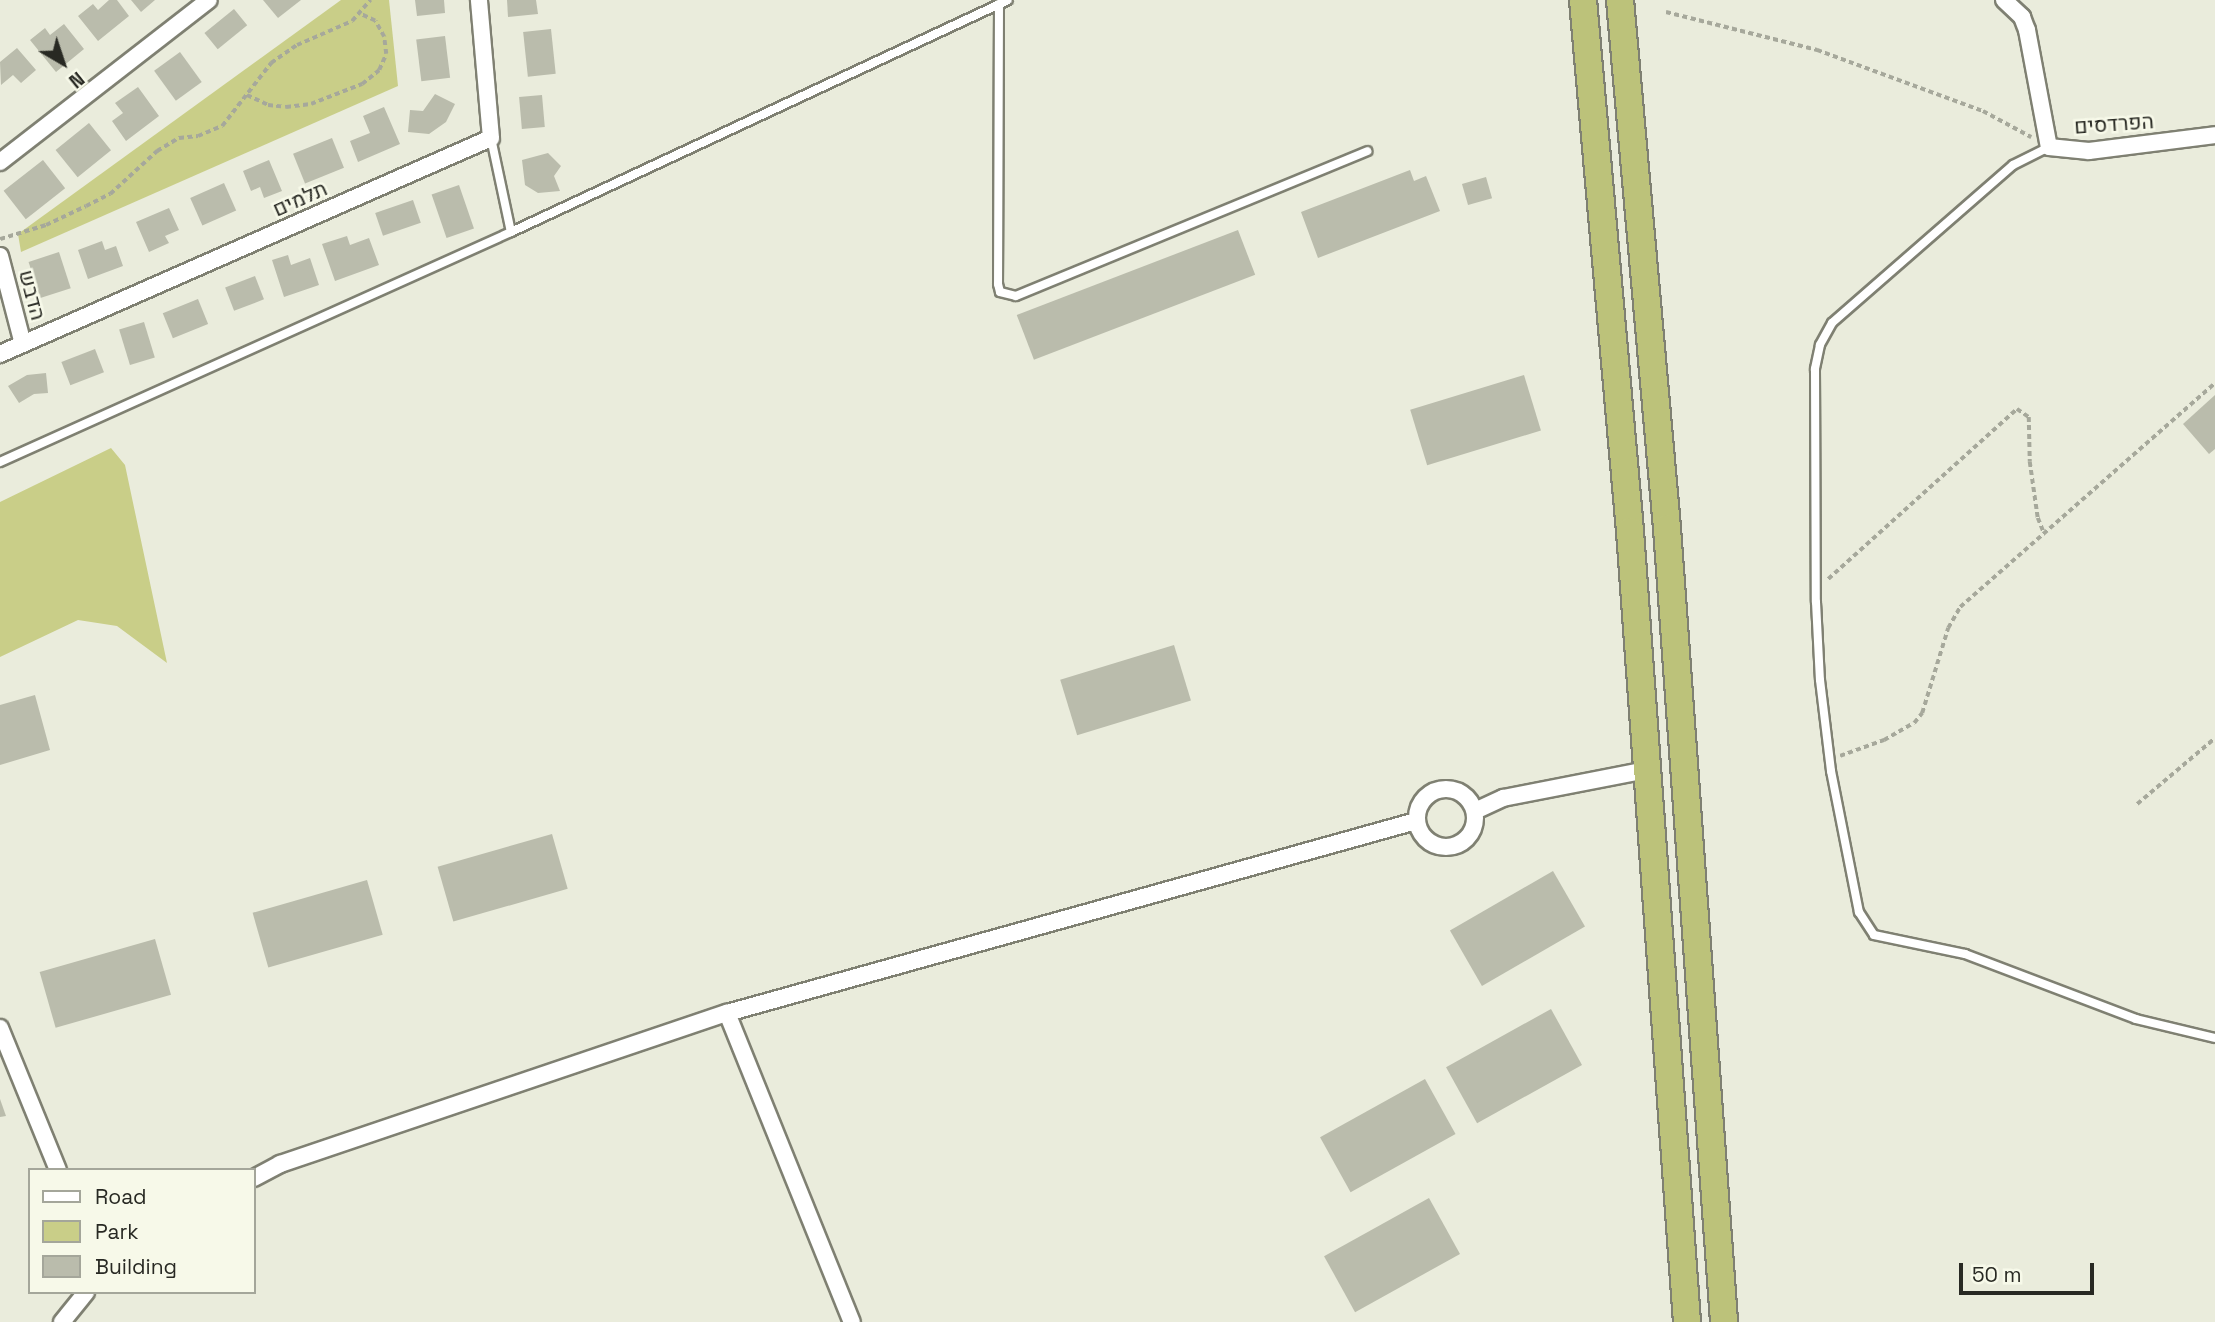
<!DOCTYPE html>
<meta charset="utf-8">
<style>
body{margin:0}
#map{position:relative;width:2215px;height:1322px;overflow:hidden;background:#eaecdc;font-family:"Space Grotesk",Heebo,sans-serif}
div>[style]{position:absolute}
.green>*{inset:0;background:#c9ce88}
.building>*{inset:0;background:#babcac;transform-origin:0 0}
.path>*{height:3.5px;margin-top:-1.75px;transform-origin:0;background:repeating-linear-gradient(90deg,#a6a89b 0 5px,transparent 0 8.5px)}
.roads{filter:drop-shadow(2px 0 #7f8072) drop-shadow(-2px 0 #7f8072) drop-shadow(0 2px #7f8072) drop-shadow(0 -2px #7f8072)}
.service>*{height:8px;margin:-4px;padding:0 4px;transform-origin:4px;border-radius:4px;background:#fff}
.minor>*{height:16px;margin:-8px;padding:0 8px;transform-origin:8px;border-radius:8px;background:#fff}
.minor>.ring{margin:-8px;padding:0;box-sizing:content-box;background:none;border:16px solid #fff;border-radius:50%}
.trunk>*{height:26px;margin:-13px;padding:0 13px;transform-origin:13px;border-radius:13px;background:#bcc27a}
span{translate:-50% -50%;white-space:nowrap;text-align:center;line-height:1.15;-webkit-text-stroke:5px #f7f9e9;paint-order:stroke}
.street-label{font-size:21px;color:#282923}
.legend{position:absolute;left:28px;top:1168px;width:228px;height:126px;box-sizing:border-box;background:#f7f9e9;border:2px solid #a4a69a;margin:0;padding:9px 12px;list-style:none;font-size:21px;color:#282923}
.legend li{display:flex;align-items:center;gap:14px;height:35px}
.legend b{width:35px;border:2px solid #a4a69a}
.north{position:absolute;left:28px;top:28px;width:70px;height:70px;-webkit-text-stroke:5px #f7f9e9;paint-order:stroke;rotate:141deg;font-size:19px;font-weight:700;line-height:28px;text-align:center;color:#282923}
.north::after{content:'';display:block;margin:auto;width:24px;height:32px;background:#282923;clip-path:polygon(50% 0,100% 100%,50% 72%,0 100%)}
.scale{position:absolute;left:1959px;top:1263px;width:135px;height:32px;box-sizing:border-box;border:4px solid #282923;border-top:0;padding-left:9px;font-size:21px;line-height:24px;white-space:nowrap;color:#282923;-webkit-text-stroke:5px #f7f9e9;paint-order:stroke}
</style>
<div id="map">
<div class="green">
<i style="clip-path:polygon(341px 0,389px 0,398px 86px,21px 252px,18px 234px)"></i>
<i style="clip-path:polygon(111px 448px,125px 465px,167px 663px,117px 626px,78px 620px,0 657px,0 502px)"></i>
</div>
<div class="building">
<i style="clip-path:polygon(109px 0,117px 0,129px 16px,98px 41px,78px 16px,93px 4px,98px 10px)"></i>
<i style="clip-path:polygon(131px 0,155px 0,141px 12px)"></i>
<i style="clip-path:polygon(263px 0,301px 0,278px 18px)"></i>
<i style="clip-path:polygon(415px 0,444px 0,445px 13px,417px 16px)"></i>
<i style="clip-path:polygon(507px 0,536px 0,538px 14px,508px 17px)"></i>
<i style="left:234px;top:9px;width:21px;height:38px;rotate:51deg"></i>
<i style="clip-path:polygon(64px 24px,84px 49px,56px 72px,30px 40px,45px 28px,50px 35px)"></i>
<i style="left:551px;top:29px;width:45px;height:28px;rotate:84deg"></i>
<i style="left:445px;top:36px;width:42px;height:29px;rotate:83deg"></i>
<i style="clip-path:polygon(17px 48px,36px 70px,21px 83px,13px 75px,1px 85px,0 62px)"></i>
<i style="left:180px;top:52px;width:37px;height:32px;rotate:54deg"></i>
<i style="clip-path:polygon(138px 87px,159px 116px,126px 141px,112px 121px,123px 113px,115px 103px)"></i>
<i style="clip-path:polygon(435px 94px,455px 104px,446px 122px,429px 134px,408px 132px,410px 110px,423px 111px)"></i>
<i style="left:542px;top:95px;width:32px;height:23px;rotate:85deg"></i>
<i style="clip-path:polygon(384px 107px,400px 144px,358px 162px,350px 141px,370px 133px,363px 116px)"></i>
<i style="left:89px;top:123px;width:35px;height:43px;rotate:51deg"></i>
<i style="left:332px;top:138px;width:32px;height:42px;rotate:68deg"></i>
<i style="clip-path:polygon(548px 153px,561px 166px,554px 176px,560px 191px,538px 193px,525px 185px,522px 160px)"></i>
<i style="left:43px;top:160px;width:36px;height:50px;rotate:52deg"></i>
<i style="clip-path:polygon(269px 160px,282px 191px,264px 198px,260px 187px,251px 191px,243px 171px)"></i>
<i style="clip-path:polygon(1410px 170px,1414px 181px,1426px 176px,1440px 211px,1318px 258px,1301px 212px)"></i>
<i style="left:1486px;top:177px;width:22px;height:25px;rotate:74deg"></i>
<i style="left:224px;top:183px;width:30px;height:37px;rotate:66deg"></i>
<i style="left:459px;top:185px;width:46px;height:29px;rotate:71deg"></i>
<i style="left:413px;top:200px;width:24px;height:40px;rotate:71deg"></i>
<i style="clip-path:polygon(169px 208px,179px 230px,165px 236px,169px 243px,149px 252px,136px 222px)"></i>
<i style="left:1238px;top:230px;width:48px;height:237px;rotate:69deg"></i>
<i style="clip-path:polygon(347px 236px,350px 245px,369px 238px,379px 265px,335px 281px,322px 244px)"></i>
<i style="clip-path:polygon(102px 241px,105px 250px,116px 246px,123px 266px,88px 279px,78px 250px)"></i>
<i style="left:59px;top:252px;width:38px;height:32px;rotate:72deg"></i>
<i style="clip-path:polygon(288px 255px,291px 265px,310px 258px,319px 285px,284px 297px,272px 260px)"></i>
<i style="left:255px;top:276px;width:25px;height:32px;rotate:69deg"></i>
<i style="left:198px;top:299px;width:27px;height:38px;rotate:68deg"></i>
<i style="left:144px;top:322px;width:37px;height:26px;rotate:73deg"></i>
<i style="left:95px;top:349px;width:25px;height:36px;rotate:69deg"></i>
<i style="clip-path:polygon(46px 373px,48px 393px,34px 394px,19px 403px,8px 386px,27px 375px)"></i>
<i style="left:1524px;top:375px;width:58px;height:119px;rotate:73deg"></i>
<i style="clip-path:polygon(2215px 395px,2215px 449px,2209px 454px,2183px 424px)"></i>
<i style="left:1174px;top:645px;width:58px;height:119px;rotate:73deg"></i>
<i style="clip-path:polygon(35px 695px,50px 750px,0 765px,0 705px)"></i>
<i style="left:552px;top:834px;width:57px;height:119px;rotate:74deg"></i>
<i style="left:1553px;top:871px;width:64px;height:119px;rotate:60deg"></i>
<i style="left:367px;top:880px;width:57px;height:119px;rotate:74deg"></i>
<i style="left:155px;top:939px;width:58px;height:120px;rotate:74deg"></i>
<i style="left:1551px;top:1009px;width:64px;height:120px;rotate:61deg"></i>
<i style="left:1425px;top:1079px;width:63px;height:120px;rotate:61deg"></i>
<i style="clip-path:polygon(0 1099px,6px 1116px,0 1117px)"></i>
<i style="left:1429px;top:1198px;width:64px;height:120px;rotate:61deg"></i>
</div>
<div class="path">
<i style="left:1666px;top:12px;width:156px;rotate:14.1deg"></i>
<i style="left:1817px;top:50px;width:177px;rotate:20.2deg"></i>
<i style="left:1983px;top:111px;width:55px;rotate:28.4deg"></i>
<i style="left:247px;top:95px;width:23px;rotate:25deg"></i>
<i style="left:268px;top:105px;width:18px;rotate:6deg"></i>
<i style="left:286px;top:107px;width:25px;rotate:-7deg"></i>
<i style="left:311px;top:104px;width:55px;rotate:-21.4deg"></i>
<i style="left:362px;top:84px;width:22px;rotate:-39deg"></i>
<i style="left:379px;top:70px;width:17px;rotate:-66deg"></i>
<i style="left:386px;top:54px;width:17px;rotate:-97deg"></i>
<i style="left:384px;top:37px;width:18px;rotate:-119deg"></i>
<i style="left:375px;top:21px;width:17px;rotate:-155deg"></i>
<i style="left:0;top:239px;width:48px;rotate:-16.9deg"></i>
<i style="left:46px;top:225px;width:44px;rotate:-25.4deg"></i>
<i style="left:86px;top:206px;width:27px;rotate:-27deg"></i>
<i style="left:110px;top:194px;width:64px;rotate:-42.5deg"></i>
<i style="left:157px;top:151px;width:26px;rotate:-31deg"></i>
<i style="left:179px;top:138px;width:19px;rotate:-6deg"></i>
<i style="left:198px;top:136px;width:26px;rotate:-23deg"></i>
<i style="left:222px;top:126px;width:80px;rotate:-52.1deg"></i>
<i style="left:271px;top:63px;width:32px;rotate:-35deg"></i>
<i style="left:297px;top:45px;width:60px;rotate:-23.6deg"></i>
<i style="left:352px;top:21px;width:28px;rotate:-49deg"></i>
<i style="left:1828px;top:579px;width:254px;rotate:-42deg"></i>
<i style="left:2017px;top:409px;width:14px;rotate:34deg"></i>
<i style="left:2029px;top:417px;width:45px;rotate:88.7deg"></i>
<i style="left:2030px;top:462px;width:57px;rotate:81.9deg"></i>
<i style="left:2038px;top:518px;width:16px;rotate:68deg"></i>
<i style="left:1840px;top:756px;width:47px;rotate:-20deg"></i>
<i style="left:1884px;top:740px;width:34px;rotate:-30deg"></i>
<i style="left:1914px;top:723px;width:13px;rotate:-51deg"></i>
<i style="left:1922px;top:713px;width:89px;rotate:-73deg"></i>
<i style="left:1948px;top:628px;width:24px;rotate:-60deg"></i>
<i style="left:1960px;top:607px;width:339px;rotate:-41.3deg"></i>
<i style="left:2137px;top:804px;width:102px;rotate:-40.2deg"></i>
</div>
<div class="roads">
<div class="service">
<i style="left:999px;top:4px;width:280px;rotate:90.2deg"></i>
<i style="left:998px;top:284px;width:8px;rotate:76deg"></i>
<i style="left:1000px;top:292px;width:16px;rotate:14deg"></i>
<i style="left:1016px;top:296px;width:380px;rotate:-22.4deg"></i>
<i style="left:491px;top:138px;width:96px;rotate:78deg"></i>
<i style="left:2049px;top:147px;width:40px;rotate:153.4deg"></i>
<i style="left:2013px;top:165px;width:240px;rotate:138.9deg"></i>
<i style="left:1832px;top:323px;width:25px;rotate:119deg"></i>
<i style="left:1820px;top:345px;width:25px;rotate:102deg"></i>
<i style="left:1815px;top:369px;width:233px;rotate:89.8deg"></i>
<i style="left:1816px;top:602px;width:78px;rotate:87.1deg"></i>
<i style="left:1820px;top:680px;width:92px;rotate:83.1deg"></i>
<i style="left:1831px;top:771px;width:144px;rotate:78.8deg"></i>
<i style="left:1859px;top:912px;width:27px;rotate:57deg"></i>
<i style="left:1874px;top:935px;width:93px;rotate:11.8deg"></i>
<i style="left:1965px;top:954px;width:183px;rotate:20.8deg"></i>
<i style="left:2136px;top:1019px;width:81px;rotate:13.5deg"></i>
<i style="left:0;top:462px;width:560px;rotate:-24.23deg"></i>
<i style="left:511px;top:232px;width:548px;rotate:-25.02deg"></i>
</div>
<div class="minor">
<i style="left:2004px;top:0;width:25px;rotate:43deg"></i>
<i style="left:2022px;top:17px;width:14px;rotate:69deg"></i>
<i style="left:2027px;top:30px;width:119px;rotate:79.4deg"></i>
<i style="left:2049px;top:147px;width:40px;rotate:5.7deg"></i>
<i style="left:2089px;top:151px;width:127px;rotate:-7.2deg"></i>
<i style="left:0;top:162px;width:264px;rotate:-37.8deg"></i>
<i style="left:0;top:256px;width:91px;rotate:75.4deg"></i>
<i style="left:0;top:354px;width:536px;rotate:-23.75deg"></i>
<i style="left:491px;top:138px;width:139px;rotate:-95deg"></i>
<i class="ring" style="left:1417px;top:789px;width:42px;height:42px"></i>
<i style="left:1475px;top:811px;width:31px;rotate:-25deg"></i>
<i style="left:1503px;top:798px;width:147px;rotate:-11deg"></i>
<i style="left:727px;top:1013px;width:333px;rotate:68deg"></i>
<i style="left:0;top:1028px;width:153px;rotate:67.8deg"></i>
<i style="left:254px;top:1178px;width:30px;rotate:-28deg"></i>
<i style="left:280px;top:1164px;width:472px;rotate:-18.7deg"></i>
<i style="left:727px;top:1013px;width:715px;rotate:-15.57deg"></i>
<i style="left:62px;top:1322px;width:38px;rotate:-51deg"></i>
</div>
<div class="trunk">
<i style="left:1583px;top:0;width:533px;rotate:84.94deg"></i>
<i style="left:1630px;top:531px;width:793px;rotate:85.88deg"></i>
<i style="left:1620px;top:0;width:530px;rotate:84.91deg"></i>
<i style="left:1667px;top:528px;width:796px;rotate:85.89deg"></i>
</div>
</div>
<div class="street-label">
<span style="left:2114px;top:124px;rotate:-4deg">הפרדסים</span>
<span style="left:300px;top:199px;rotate:-24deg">תלמים</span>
<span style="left:32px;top:295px;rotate:75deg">הדבש</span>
</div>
<ul class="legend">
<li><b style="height:9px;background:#fff"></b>Road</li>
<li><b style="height:19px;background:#c9ce88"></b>Park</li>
<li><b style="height:19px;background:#babcac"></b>Building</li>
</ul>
<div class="north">N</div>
<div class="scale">50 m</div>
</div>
